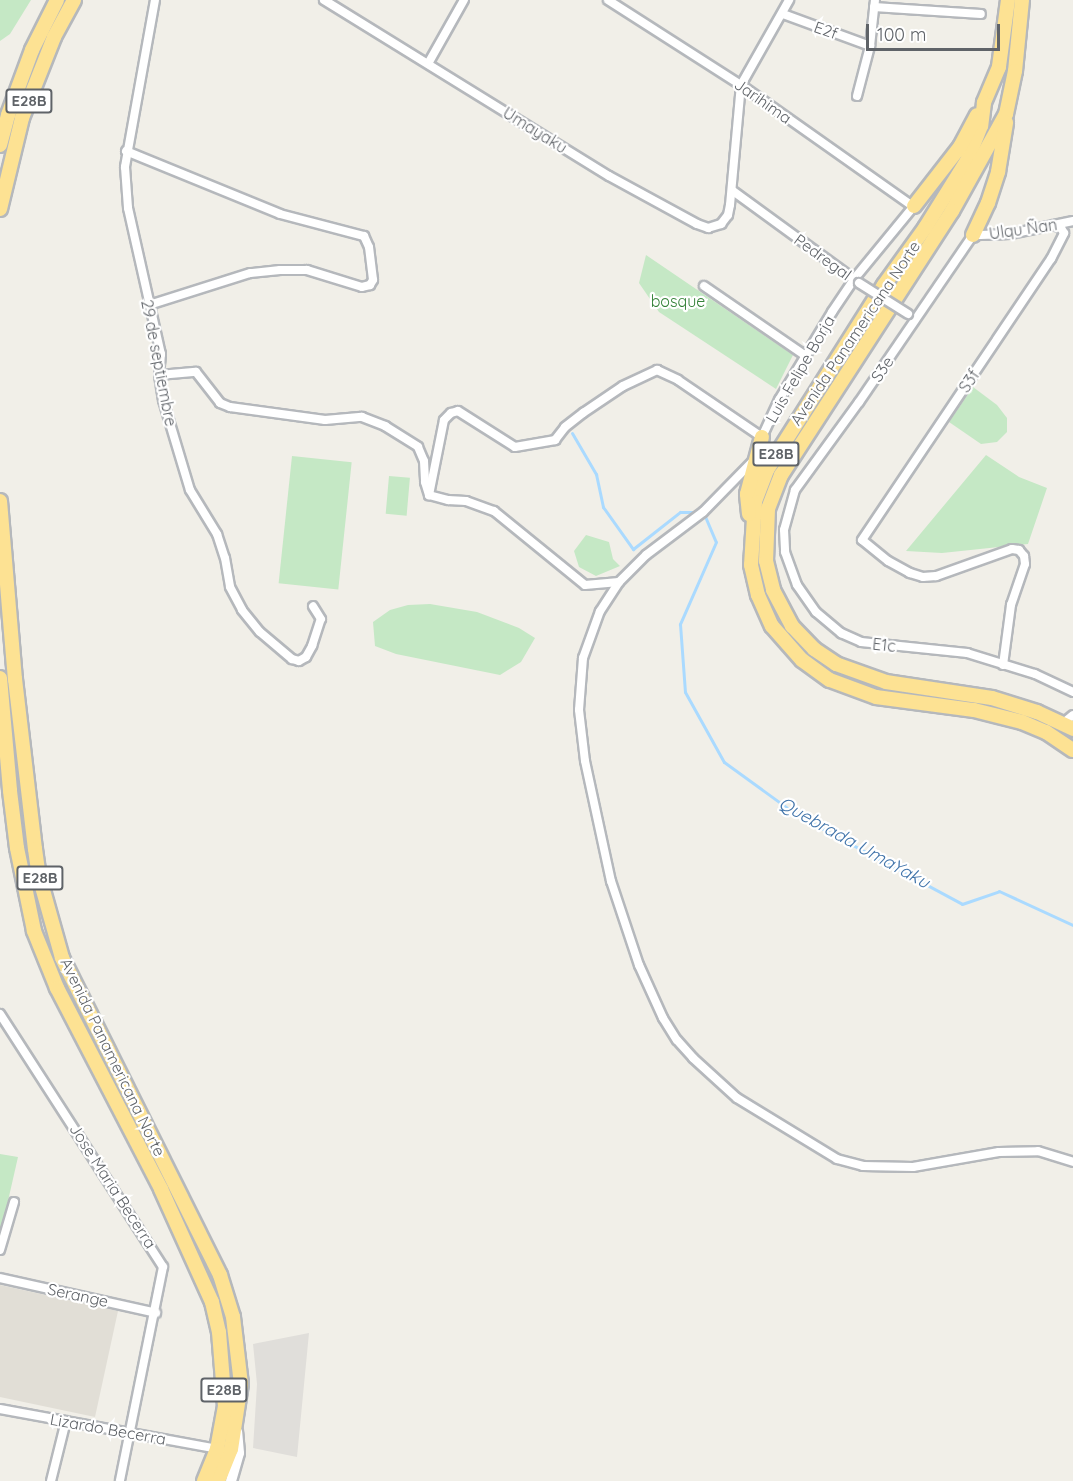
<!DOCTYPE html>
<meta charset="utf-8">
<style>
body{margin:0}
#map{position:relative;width:1073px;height:1481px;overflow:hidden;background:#f1efe8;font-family:Quicksand,sans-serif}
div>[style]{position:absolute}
.industrial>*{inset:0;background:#e0deda}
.education>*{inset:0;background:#e1ded6}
.green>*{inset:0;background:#c5e8c5;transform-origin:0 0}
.stream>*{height:3px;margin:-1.5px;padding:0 1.5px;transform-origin:1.5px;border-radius:1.5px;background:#aadaff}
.roads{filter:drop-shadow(2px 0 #b5b8bc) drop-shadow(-2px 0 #b5b8bc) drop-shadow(0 2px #b5b8bc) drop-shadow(0 -2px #b5b8bc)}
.street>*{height:8px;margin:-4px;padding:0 4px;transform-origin:4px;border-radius:4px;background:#fff}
.secondary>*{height:10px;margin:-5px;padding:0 5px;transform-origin:5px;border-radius:5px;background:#fff}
.highway>*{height:14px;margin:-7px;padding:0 7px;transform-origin:7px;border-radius:7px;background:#fde293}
.bridges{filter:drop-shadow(2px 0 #b5b8bc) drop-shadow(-2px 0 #b5b8bc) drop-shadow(0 2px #b5b8bc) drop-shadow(0 -2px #b5b8bc)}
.street-bridge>*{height:8px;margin:-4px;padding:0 4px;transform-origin:4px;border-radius:4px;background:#fff}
span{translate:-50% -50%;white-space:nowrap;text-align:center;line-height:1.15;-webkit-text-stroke:4.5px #fff;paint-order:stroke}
.shield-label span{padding:2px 4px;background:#fff;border:2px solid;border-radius:4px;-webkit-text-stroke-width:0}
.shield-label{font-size:15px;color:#5f6368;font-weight:700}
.street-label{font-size:16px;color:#5f6368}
.park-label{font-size:16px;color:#348238}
.water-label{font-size:18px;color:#4174aa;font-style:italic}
.scale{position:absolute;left:866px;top:24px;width:134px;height:27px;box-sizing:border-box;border:3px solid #5f6368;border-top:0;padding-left:8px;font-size:18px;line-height:21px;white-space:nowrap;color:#5f6368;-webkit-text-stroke:4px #fff;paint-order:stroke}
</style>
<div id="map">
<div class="industrial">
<i style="clip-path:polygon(309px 1333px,297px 1457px,253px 1448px,257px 1384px,253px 1344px)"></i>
</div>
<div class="education">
<i style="clip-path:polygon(0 1285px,118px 1311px,95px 1417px,0 1397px)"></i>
</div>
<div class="green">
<i style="clip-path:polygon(0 0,31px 0,10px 34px,0 41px)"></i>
<i style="clip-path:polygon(646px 255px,793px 355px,776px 389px,659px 312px,639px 283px)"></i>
<i style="clip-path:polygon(973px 387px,997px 405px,1007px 418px,1007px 432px,997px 442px,981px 444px,949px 422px)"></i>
<i style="clip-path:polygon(986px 455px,1019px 477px,1047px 488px,1028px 544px,942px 553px,906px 551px)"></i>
<i style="left:292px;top:456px;width:60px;height:128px;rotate:6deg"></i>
<i style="left:389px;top:476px;width:21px;height:38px;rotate:5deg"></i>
<i style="clip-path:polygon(586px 535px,609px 542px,613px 559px,620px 566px,596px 576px,579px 567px,574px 551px)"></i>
<i style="clip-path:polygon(430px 604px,477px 612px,519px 628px,535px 638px,521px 662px,500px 675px,396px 654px,375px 646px,373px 622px,390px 610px,408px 605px)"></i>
<i style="clip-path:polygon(0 1154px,18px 1157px,0 1236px)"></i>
</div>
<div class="stream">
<i style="left:572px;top:433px;width:48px;rotate:59.7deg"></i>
<i style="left:596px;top:474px;width:34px;rotate:78deg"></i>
<i style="left:603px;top:507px;width:52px;rotate:54.5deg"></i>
<i style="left:633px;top:549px;width:60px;rotate:-38.2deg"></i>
<i style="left:680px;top:512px;width:18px"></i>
<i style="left:704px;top:514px;width:30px;rotate:67deg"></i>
<i style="left:716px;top:542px;width:90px;rotate:113.7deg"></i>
<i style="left:680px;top:624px;width:68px;rotate:85.8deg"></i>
<i style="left:685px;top:692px;width:80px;rotate:60.9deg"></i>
<i style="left:724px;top:762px;width:90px;rotate:36deg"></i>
<i style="left:797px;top:815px;width:187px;rotate:28.3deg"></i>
<i style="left:962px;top:904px;width:39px;rotate:-19deg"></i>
<i style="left:999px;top:891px;width:81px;rotate:24.7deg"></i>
</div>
<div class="roads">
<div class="street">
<i style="left:155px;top:0;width:170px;rotate:100.2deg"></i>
<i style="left:125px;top:167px;width:41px;rotate:85.8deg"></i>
<i style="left:128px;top:208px;width:150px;rotate:77.3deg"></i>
<i style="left:161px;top:354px;width:21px;rotate:95deg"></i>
<i style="left:159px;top:375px;width:25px;rotate:81deg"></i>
<i style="left:163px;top:400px;width:94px;rotate:73.3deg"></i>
<i style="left:190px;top:490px;width:52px;rotate:58.5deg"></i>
<i style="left:217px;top:534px;width:25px;rotate:72deg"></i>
<i style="left:225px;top:558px;width:29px;rotate:80deg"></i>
<i style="left:230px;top:587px;width:26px;rotate:62deg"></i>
<i style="left:242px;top:610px;width:28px;rotate:51deg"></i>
<i style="left:260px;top:632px;width:42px;rotate:40.2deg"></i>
<i style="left:292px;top:659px;width:7px;rotate:16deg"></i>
<i style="left:299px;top:661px;width:8px;rotate:-30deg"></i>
<i style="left:306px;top:657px;width:13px;rotate:-61deg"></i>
<i style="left:312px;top:646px;width:28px;rotate:-72deg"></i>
<i style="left:321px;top:619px;width:15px;rotate:-122deg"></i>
<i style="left:324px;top:0;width:335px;rotate:31.7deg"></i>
<i style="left:609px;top:176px;width:100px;rotate:28.6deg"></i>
<i style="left:697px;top:224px;width:12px;rotate:20deg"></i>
<i style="left:708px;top:228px;width:14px;rotate:-17deg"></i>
<i style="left:721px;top:224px;width:11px;rotate:-52deg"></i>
<i style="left:728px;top:215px;width:10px;rotate:-79deg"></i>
<i style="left:730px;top:205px;width:121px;rotate:-84.8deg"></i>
<i style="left:741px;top:85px;width:98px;rotate:-60.5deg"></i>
<i style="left:608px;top:0;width:158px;rotate:32.6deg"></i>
<i style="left:741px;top:85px;width:212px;rotate:35.2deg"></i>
<i style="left:874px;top:7px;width:107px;rotate:3.7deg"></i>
<i style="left:783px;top:14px;width:93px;rotate:20.2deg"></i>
<i style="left:429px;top:62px;width:71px;rotate:-60.6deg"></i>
<i style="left:857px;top:96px;width:52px;rotate:-75.4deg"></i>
<i style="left:870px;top:46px;width:46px;rotate:-83.8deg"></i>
<i style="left:126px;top:151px;width:166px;rotate:22.2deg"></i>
<i style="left:280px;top:214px;width:87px;rotate:14.7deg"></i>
<i style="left:364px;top:236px;width:12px;rotate:66deg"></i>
<i style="left:369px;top:247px;width:33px;rotate:83deg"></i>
<i style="left:373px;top:280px;width:6px;rotate:121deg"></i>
<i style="left:370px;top:285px;width:8px;rotate:166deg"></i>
<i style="left:362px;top:287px;width:58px;rotate:-162.8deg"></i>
<i style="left:307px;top:270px;width:27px;rotate:180deg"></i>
<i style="left:280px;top:270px;width:30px;rotate:174deg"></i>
<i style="left:250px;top:273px;width:106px;rotate:162.4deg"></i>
<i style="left:733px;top:191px;width:155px;rotate:36.1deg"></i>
<i style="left:1073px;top:221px;width:64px;rotate:168.3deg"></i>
<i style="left:1010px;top:234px;width:37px;rotate:178deg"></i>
<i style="left:973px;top:235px;width:202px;rotate:124.3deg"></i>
<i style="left:859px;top:402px;width:109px;rotate:126deg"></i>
<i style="left:795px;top:490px;width:41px;rotate:105.4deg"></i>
<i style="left:784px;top:530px;width:22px;rotate:87deg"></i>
<i style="left:785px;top:552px;width:35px;rotate:70deg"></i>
<i style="left:797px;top:585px;width:33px;rotate:55deg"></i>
<i style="left:816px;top:612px;width:33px;rotate:40deg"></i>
<i style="left:841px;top:633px;width:22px;rotate:24deg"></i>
<i style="left:861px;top:642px;width:107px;rotate:5.9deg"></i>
<i style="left:967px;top:653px;width:71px;rotate:17.2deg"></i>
<i style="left:1035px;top:674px;width:42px;rotate:25.3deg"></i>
<i style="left:704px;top:286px;width:124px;rotate:34.5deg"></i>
<i style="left:159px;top:375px;width:37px;rotate:-5deg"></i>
<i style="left:196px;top:372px;width:39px;rotate:52deg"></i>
<i style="left:220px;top:403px;width:11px;rotate:22deg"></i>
<i style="left:230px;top:407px;width:96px;rotate:7.8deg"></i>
<i style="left:325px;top:420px;width:37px;rotate:-5deg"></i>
<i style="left:362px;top:417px;width:25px;rotate:21deg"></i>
<i style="left:385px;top:426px;width:39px;rotate:32deg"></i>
<i style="left:418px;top:447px;width:15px;rotate:67deg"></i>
<i style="left:424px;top:461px;width:21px;rotate:87deg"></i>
<i style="left:425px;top:482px;width:14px;rotate:73deg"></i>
<i style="left:429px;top:495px;width:20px;rotate:15deg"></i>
<i style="left:448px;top:500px;width:18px;rotate:3deg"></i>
<i style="left:466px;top:501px;width:30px;rotate:20deg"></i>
<i style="left:494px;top:511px;width:117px;rotate:39.1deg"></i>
<i style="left:585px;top:585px;width:34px;rotate:-5deg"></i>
<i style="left:753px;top:461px;width:71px;rotate:134.4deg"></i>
<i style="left:703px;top:512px;width:71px;rotate:143deg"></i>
<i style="left:646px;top:555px;width:38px;rotate:135deg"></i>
<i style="left:619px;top:582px;width:35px;rotate:123deg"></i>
<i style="left:600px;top:611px;width:50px;rotate:109.9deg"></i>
<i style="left:583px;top:658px;width:52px;rotate:94.4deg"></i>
<i style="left:579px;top:710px;width:51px;rotate:83.3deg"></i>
<i style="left:585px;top:761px;width:123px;rotate:77.8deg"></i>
<i style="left:611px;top:881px;width:89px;rotate:71.6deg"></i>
<i style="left:639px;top:965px;width:58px;rotate:65.6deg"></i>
<i style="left:663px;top:1018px;width:26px;rotate:58deg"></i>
<i style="left:677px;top:1040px;width:24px;rotate:48deg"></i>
<i style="left:693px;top:1058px;width:59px;rotate:42.3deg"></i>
<i style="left:737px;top:1098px;width:117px;rotate:31.4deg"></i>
<i style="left:837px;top:1159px;width:27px;rotate:15deg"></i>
<i style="left:863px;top:1166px;width:50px;rotate:1.1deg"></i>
<i style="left:913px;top:1167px;width:87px;rotate:-9.9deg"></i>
<i style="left:999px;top:1152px;width:39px;rotate:-1deg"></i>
<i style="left:1038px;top:1151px;width:37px;rotate:17deg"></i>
<i style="left:429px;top:495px;width:76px;rotate:-78.7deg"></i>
<i style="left:444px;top:420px;width:10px;rotate:-45deg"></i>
<i style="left:451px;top:413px;width:7px;rotate:-16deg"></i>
<i style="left:458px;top:411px;width:67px;rotate:32.3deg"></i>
<i style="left:515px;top:447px;width:41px;rotate:-9.9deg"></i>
<i style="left:555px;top:440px;width:16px;rotate:-52deg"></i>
<i style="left:565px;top:427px;width:23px;rotate:-38deg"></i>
<i style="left:583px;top:413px;width:48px;rotate:-34deg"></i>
<i style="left:623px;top:386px;width:38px;rotate:-25deg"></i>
<i style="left:657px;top:370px;width:23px;rotate:25deg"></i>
<i style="left:678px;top:380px;width:102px;rotate:34.2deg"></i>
<i style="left:762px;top:437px;width:41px;rotate:-65.3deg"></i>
<i style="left:779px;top:400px;width:103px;rotate:-58.9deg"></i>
<i style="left:832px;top:312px;width:40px;rotate:-56deg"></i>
<i style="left:854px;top:279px;width:94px;rotate:-50.6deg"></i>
<i style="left:1003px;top:665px;width:61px;rotate:-82.4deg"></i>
<i style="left:1011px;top:605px;width:43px;rotate:-71.1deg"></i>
<i style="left:1025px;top:564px;width:8px;rotate:-97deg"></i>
<i style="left:1024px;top:556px;width:8px;rotate:-130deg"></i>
<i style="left:1019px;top:550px;width:7px;rotate:-172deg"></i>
<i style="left:1012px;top:549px;width:81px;rotate:160.4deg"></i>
<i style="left:936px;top:576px;width:13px;rotate:176deg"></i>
<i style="left:923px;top:577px;width:14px;rotate:-163deg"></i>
<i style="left:910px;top:573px;width:25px;rotate:-151deg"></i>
<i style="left:888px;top:561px;width:33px;rotate:-141deg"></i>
<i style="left:862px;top:540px;width:339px;rotate:-56.1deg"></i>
<i style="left:1051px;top:259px;width:29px;rotate:-63deg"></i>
<i style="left:1064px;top:233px;width:6px;rotate:-121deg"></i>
<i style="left:1061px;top:228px;width:8px;rotate:-157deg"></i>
<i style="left:1062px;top:724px;width:14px;rotate:-39deg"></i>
<i style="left:0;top:1014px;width:301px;rotate:57.2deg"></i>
<i style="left:163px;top:1267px;width:218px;rotate:101.4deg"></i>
<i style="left:0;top:1250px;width:50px;rotate:-73.7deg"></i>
<i style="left:0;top:1278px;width:160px;rotate:12.6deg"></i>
<i style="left:0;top:1409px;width:221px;rotate:10.4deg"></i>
<i style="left:51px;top:1481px;width:62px;rotate:-76deg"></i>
</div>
<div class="secondary">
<i style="left:231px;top:1481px;width:29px;rotate:-74deg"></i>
<i style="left:239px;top:1453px;width:21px;rotate:-95deg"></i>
</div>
<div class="highway">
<i style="left:1008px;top:0;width:68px;rotate:97.7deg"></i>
<i style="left:999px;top:67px;width:39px;rotate:113deg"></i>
<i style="left:984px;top:103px;width:23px;rotate:97deg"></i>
<i style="left:981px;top:126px;width:35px;rotate:112deg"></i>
<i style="left:968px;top:159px;width:81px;rotate:121.9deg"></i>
<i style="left:925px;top:228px;width:70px;rotate:125.7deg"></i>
<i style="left:884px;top:285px;width:219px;rotate:122.3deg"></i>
<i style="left:767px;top:470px;width:34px;rotate:111deg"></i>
<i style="left:755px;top:502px;width:63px;rotate:93.6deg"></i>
<i style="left:751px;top:565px;width:31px;rotate:77deg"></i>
<i style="left:758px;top:595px;width:34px;rotate:66deg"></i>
<i style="left:772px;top:626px;width:45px;rotate:48.6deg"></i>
<i style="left:802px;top:660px;width:34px;rotate:36deg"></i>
<i style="left:830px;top:680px;width:49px;rotate:20.3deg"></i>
<i style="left:876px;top:697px;width:99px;rotate:7.6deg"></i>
<i style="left:974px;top:710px;width:49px;rotate:14deg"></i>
<i style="left:1022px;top:722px;width:26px;rotate:23deg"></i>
<i style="left:1046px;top:732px;width:32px;rotate:34deg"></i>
<i style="left:1022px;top:0;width:71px;rotate:95.6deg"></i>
<i style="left:1015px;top:71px;width:44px;rotate:101.8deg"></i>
<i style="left:1006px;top:114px;width:111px;rotate:119.1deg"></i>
<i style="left:952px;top:211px;width:315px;rotate:122.9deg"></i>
<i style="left:781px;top:475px;width:36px;rotate:111deg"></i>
<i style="left:768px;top:509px;width:52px;rotate:92.2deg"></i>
<i style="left:766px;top:561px;width:30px;rotate:76deg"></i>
<i style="left:773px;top:590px;width:41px;rotate:62.2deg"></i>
<i style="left:792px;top:626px;width:32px;rotate:46deg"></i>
<i style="left:814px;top:649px;width:27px;rotate:34deg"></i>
<i style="left:836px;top:664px;width:53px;rotate:19.8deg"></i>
<i style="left:886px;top:682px;width:107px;rotate:8.6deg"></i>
<i style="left:992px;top:698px;width:47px;rotate:17.3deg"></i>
<i style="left:1037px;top:712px;width:40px;rotate:25deg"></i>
<i style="left:0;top:145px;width:31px;rotate:-75deg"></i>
<i style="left:8px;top:115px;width:69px;rotate:-69.7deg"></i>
<i style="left:32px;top:50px;width:56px;rotate:-63.4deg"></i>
<i style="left:914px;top:206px;width:75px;rotate:-52.1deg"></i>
<i style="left:960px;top:147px;width:36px;rotate:-62deg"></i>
<i style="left:0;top:209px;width:94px;rotate:-76.4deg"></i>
<i style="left:22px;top:118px;width:87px;rotate:-68.4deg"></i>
<i style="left:54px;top:37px;width:42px;rotate:-61.6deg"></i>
<i style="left:973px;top:235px;width:35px;rotate:-65deg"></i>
<i style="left:988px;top:203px;width:33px;rotate:-72deg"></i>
<i style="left:998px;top:172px;width:50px;rotate:-80.7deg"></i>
<i style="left:0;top:501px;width:179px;rotate:85.2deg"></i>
<i style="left:15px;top:679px;width:171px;rotate:83.3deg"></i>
<i style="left:35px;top:849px;width:27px;rotate:82deg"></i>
<i style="left:39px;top:876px;width:85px;rotate:74.3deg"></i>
<i style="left:62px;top:958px;width:354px;rotate:63.5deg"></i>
<i style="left:220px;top:1275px;width:44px;rotate:72.8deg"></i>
<i style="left:233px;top:1317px;width:67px;rotate:83.2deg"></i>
<i style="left:241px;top:1384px;width:66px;rotate:98.7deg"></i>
<i style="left:231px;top:1449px;width:35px;rotate:112deg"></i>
<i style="left:749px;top:514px;width:20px;rotate:-96deg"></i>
<i style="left:747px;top:494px;width:59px;rotate:-75.3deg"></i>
<i style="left:0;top:678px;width:113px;rotate:84.9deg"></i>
<i style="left:10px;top:791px;width:57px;rotate:83deg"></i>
<i style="left:17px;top:848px;width:85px;rotate:78.4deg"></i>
<i style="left:34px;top:931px;width:61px;rotate:68deg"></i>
<i style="left:57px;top:988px;width:226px;rotate:62.6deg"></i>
<i style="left:161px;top:1189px;width:124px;rotate:65.7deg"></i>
<i style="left:212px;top:1302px;width:31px;rotate:77deg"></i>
<i style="left:219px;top:1332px;width:74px;rotate:85.4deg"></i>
<i style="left:225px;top:1406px;width:44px;rotate:100.5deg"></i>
<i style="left:217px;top:1449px;width:35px;rotate:112deg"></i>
</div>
</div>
<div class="bridges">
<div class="street-bridge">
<i style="left:859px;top:283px;width:58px;rotate:32.3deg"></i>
</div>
</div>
<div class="shield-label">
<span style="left:29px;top:101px">E28B</span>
<span style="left:776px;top:454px">E28B</span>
<span style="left:40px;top:878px">E28B</span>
<span style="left:224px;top:1390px">E28B</span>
</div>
<div class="street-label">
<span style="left:826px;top:30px;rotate:20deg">E2f</span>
<span style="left:763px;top:101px;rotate:35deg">Jarihima</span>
<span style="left:535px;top:130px;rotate:32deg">Umayaku</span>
<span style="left:1023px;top:229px;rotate:-8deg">Ulqu Ñan</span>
<span style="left:823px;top:257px;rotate:36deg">Pedregal</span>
<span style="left:855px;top:333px;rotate:-56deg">Avenida Panamericana Norte</span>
<span style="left:159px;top:363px;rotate:79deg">29 de septiembre</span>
<span style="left:800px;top:369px;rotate:-60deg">Luis Felipe Borja</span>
<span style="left:882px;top:369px;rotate:-56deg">S3e</span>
<span style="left:969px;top:381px;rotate:-56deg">S3f</span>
<span style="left:884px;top:645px;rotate:6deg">E1c</span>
<span style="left:113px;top:1057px;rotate:64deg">Avenida Panamericana Norte</span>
<span style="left:113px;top:1186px;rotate:57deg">Jose Maria Becerra</span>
<span style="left:78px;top:1295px;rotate:12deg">Serange</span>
<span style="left:108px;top:1429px;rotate:10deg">Lizardo Becerra</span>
</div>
<div class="park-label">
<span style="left:678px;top:301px">bosque</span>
</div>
<div class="water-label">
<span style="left:854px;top:843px;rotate:29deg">Quebrada UmaYaku</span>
</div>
<div class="scale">100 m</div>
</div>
